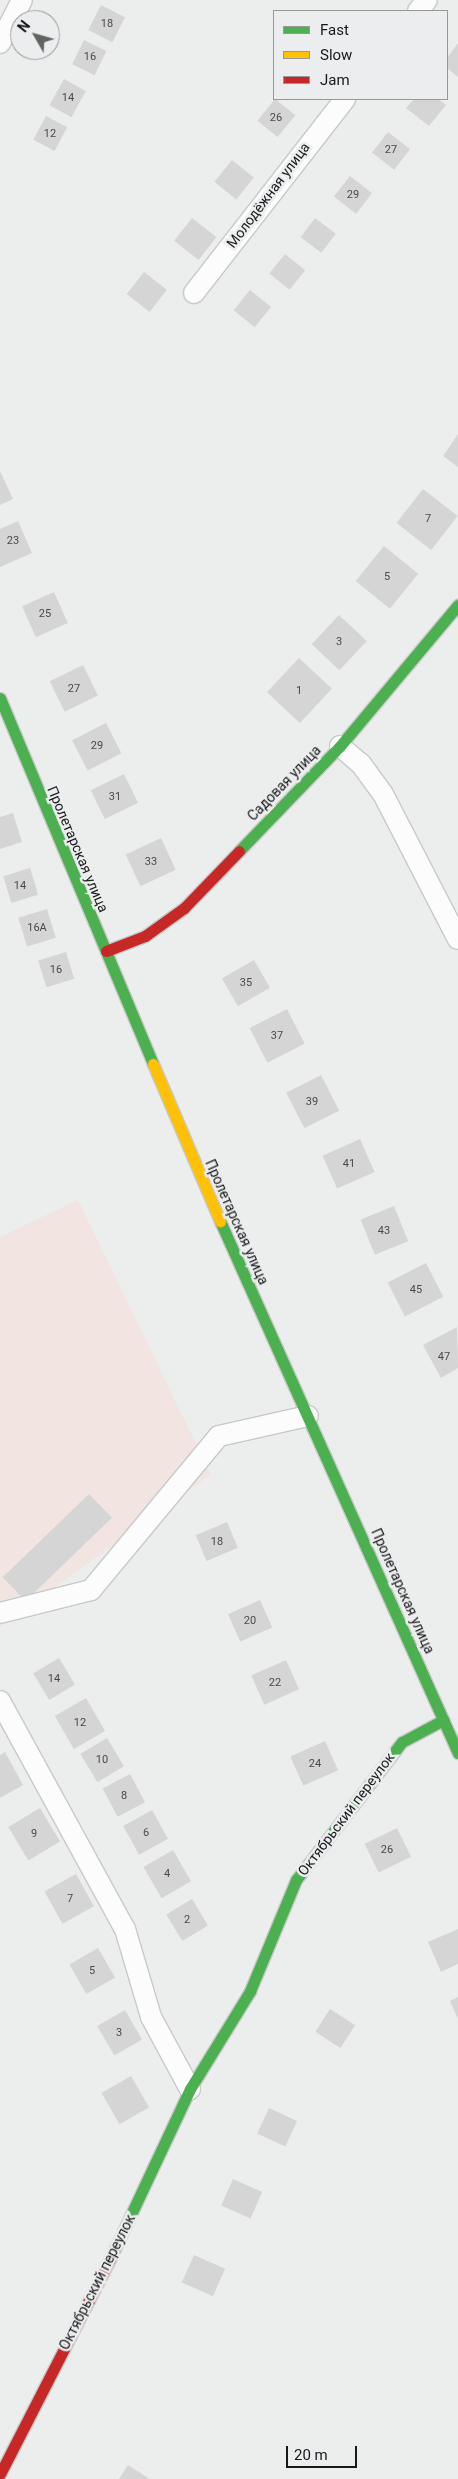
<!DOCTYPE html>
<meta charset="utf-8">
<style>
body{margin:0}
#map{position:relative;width:458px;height:2479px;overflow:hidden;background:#eceded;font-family:Roboto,sans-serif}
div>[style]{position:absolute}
.industrial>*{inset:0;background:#f2e4e0}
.building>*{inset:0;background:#d5d5d6;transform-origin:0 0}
.roads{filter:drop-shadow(1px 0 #c8c9c9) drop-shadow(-1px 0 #c8c9c9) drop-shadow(0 1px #c8c9c9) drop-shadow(0 -1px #c8c9c9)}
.street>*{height:20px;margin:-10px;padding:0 10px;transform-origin:10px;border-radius:10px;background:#fcfcfc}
.fast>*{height:11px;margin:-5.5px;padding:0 5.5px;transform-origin:5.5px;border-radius:5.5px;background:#4caf50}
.slow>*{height:11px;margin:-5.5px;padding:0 5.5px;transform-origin:5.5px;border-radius:5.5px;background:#ffc107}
.jam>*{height:11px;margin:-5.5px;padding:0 5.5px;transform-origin:5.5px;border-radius:5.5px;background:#c62828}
span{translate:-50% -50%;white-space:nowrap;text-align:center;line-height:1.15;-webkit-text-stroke:5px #ebedee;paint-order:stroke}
.number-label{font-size:11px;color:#49494a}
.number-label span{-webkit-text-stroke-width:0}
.street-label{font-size:14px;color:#181819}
.legend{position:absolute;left:273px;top:10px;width:175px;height:90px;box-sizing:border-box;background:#ebedee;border:1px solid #979899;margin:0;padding:6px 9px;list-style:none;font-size:15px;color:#181819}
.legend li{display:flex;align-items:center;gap:10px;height:25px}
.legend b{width:25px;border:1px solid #979899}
.north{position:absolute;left:10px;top:10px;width:50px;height:50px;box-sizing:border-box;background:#ebedee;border:1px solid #979899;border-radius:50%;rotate:308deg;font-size:14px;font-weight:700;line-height:20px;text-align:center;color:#181819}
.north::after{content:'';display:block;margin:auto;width:18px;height:22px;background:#626363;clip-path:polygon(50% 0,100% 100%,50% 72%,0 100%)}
.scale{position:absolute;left:286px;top:2446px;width:71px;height:22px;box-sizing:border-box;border:2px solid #181819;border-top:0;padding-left:6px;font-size:15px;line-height:18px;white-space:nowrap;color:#181819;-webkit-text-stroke:4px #ebedee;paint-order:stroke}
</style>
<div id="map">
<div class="industrial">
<i style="clip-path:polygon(78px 1200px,211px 1475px,0 1626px,0 1237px)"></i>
</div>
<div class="building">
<i style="left:101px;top:5px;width:27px;height:28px;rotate:27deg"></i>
<i style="left:84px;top:40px;width:25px;height:27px;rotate:26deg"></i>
<i style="clip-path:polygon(458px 43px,458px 77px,447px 68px,447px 58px)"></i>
<i style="left:64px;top:79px;width:25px;height:30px;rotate:29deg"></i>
<i style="left:275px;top:99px;width:26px;height:28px;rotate:39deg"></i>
<i style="clip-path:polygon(414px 99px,438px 99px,446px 105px,429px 126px,406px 108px)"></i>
<i style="left:46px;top:116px;width:24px;height:27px;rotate:28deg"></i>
<i style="left:388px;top:132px;width:28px;height:26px;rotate:38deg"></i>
<i style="left:232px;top:160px;width:28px;height:28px;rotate:39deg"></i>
<i style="left:350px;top:176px;width:28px;height:26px;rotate:38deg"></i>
<i style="left:192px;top:218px;width:31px;height:29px;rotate:38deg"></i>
<i style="left:315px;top:218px;width:26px;height:24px;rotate:37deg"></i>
<i style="left:285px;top:254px;width:26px;height:25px;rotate:39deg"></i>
<i style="left:144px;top:272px;width:29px;height:28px;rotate:38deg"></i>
<i style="left:250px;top:290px;width:27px;height:26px;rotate:39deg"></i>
<i style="clip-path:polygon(458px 434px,458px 467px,443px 456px)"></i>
<i style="clip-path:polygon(0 471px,13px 499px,0 505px)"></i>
<i style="left:423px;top:489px;width:44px;height:43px;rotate:38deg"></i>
<i style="clip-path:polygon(18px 521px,32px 553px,0 567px,0 529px)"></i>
<i style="left:384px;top:546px;width:44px;height:45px;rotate:39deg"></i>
<i style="left:54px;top:592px;width:34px;height:35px;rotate:66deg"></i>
<i style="left:339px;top:615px;width:38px;height:40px;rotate:43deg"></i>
<i style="left:299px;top:658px;width:45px;height:47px;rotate:43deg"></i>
<i style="left:83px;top:665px;width:34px;height:37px;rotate:64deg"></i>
<i style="left:106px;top:723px;width:34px;height:38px;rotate:63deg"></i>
<i style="left:124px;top:774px;width:32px;height:37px;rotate:64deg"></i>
<i style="clip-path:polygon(13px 813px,22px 842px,0 849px,0 817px)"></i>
<i style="left:161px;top:838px;width:35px;height:39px;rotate:65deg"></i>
<i style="left:30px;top:868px;width:28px;height:28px;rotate:73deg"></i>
<i style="left:47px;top:909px;width:30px;height:30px;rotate:73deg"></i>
<i style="left:66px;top:952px;width:28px;height:29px;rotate:73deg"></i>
<i style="left:254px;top:960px;width:32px;height:37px;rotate:60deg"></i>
<i style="left:287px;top:1009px;width:39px;height:42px;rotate:63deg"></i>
<i style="left:321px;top:1075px;width:40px;height:39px;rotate:63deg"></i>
<i style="left:360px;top:1139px;width:36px;height:41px;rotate:66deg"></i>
<i style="left:394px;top:1206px;width:38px;height:36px;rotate:68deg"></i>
<i style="left:426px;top:1263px;width:38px;height:43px;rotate:63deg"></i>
<i style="clip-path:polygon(457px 1327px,458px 1368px,441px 1378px,423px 1345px)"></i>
<i style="left:89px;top:1494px;width:33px;height:120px;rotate:46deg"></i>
<i style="left:227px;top:1522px;width:28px;height:34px;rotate:67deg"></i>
<i style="left:260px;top:1600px;width:30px;height:35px;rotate:66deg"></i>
<i style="left:59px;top:1658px;width:31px;height:30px;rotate:59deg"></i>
<i style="left:286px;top:1660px;width:32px;height:38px;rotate:66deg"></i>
<i style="left:86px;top:1698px;width:38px;height:36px;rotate:60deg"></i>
<i style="left:107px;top:1738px;width:33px;height:31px;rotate:59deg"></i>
<i style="left:325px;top:1741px;width:32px;height:38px;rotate:66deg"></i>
<i style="clip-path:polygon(5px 1752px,23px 1785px,0 1798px,0 1755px)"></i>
<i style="left:130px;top:1774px;width:32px;height:31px;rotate:62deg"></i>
<i style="left:40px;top:1808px;width:39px;height:37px;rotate:59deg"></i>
<i style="left:152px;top:1810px;width:33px;height:33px;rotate:61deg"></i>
<i style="left:397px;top:1828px;width:32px;height:36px;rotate:64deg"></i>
<i style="left:173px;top:1850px;width:36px;height:34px;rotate:60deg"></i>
<i style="left:76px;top:1874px;width:37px;height:36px;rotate:61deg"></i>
<i style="left:192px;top:1899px;width:31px;height:30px;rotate:59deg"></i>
<i style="clip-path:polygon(458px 1929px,458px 1964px,441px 1972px,428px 1942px)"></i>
<i style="left:98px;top:1948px;width:34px;height:33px;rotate:60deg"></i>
<i style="clip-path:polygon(458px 1997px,458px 2019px,450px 2001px)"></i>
<i style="left:330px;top:2009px;width:30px;height:27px;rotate:33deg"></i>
<i style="left:125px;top:2010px;width:34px;height:32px;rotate:60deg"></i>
<i style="left:131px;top:2076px;width:36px;height:34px;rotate:60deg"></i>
<i style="left:269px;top:2108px;width:31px;height:28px;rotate:25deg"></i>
<i style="left:233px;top:2179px;width:32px;height:29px;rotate:24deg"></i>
<i style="left:194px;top:2255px;width:34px;height:30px;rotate:24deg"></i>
<i style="clip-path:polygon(128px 2465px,150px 2479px,119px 2479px)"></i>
</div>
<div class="roads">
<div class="street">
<i style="left:418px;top:11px;width:14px;rotate:-51deg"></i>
<i style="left:0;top:43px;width:48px;rotate:-62.9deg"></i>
<i style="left:194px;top:293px;width:246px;rotate:-52.1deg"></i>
<i style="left:340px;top:746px;width:28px;rotate:41deg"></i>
<i style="left:361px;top:764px;width:37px;rotate:54deg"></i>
<i style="left:383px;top:794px;width:163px;rotate:62.7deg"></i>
<i style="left:0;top:1613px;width:94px;rotate:-14.2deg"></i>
<i style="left:91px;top:1590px;width:200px;rotate:-50.3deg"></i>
<i style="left:219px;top:1436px;width:91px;rotate:-12.7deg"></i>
<i style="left:0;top:1701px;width:260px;rotate:61.3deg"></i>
<i style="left:125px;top:1929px;width:92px;rotate:73.5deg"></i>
<i style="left:151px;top:2017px;width:82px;rotate:61.6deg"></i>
</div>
<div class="fast">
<i style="left:0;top:698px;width:397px;rotate:67.3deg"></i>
<i style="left:239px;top:851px;width:146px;rotate:-46.1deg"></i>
<i style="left:340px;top:746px;width:184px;rotate:-50.1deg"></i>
<i style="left:220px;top:1221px;width:583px;rotate:65.9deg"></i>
<i style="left:110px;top:2259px;width:188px;rotate:-64.8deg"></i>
<i style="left:190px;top:2089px;width:115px;rotate:-58.5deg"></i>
<i style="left:250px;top:1991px;width:120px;rotate:-67.5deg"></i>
<i style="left:296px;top:1880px;width:174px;rotate:-52.5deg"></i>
<i style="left:402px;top:1742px;width:47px;rotate:-28.2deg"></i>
</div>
<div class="slow">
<i style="left:153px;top:1064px;width:171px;rotate:66.9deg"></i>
</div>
<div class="jam">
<i style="left:106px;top:951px;width:42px;rotate:-21deg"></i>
<i style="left:145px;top:936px;width:48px;rotate:-35.7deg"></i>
<i style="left:184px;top:908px;width:79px;rotate:-46deg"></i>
<i style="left:0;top:2474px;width:242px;rotate:-62.9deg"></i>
</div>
</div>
<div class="number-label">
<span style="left:107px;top:24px">18</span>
<span style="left:90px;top:57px">16</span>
<span style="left:68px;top:98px">14</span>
<span style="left:276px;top:118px">26</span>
<span style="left:50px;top:134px">12</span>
<span style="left:391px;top:150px">27</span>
<span style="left:353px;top:195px">29</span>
<span style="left:428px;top:519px">7</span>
<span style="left:13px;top:541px">23</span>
<span style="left:387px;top:577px">5</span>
<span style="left:45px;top:614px">25</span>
<span style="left:339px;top:642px">3</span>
<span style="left:74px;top:689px">27</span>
<span style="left:299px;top:691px">1</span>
<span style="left:97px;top:746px">29</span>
<span style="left:115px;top:797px">31</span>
<span style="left:151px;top:862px">33</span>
<span style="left:20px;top:886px">14</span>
<span style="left:37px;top:928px">16А</span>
<span style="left:56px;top:970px">16</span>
<span style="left:246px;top:983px">35</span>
<span style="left:277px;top:1036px">37</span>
<span style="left:312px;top:1102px">39</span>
<span style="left:349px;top:1164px">41</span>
<span style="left:384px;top:1231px">43</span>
<span style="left:416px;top:1290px">45</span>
<span style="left:444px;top:1357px">47</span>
<span style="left:217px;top:1542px">18</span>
<span style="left:250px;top:1621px">20</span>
<span style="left:54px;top:1679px">14</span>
<span style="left:275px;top:1683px">22</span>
<span style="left:80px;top:1723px">12</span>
<span style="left:102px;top:1760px">10</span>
<span style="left:315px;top:1764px">24</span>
<span style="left:124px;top:1796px">8</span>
<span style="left:146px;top:1833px">6</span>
<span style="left:34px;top:1834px">9</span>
<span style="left:387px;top:1850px">26</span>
<span style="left:167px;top:1874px">4</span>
<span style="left:70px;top:1899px">7</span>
<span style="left:187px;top:1920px">2</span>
<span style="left:92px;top:1971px">5</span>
<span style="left:119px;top:2033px">3</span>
</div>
<div class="street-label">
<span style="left:268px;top:195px;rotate:-53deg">Молодёжная улица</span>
<span style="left:284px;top:783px;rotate:-46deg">Садовая улица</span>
<span style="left:78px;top:849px;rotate:67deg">Пролетарская улица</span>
<span style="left:237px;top:1222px;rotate:66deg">Пролетарская улица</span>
<span style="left:403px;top:1591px;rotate:66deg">Пролетарская улица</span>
<span style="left:346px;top:1814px;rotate:-53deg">Октябрьский переулок</span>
<span style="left:97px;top:2282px;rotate:-63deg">Октябрьский переулок</span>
</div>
<ul class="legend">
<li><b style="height:6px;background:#4caf50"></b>Fast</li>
<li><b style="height:6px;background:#ffc107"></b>Slow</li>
<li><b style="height:6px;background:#c62828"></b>Jam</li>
</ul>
<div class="north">N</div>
<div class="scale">20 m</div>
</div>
